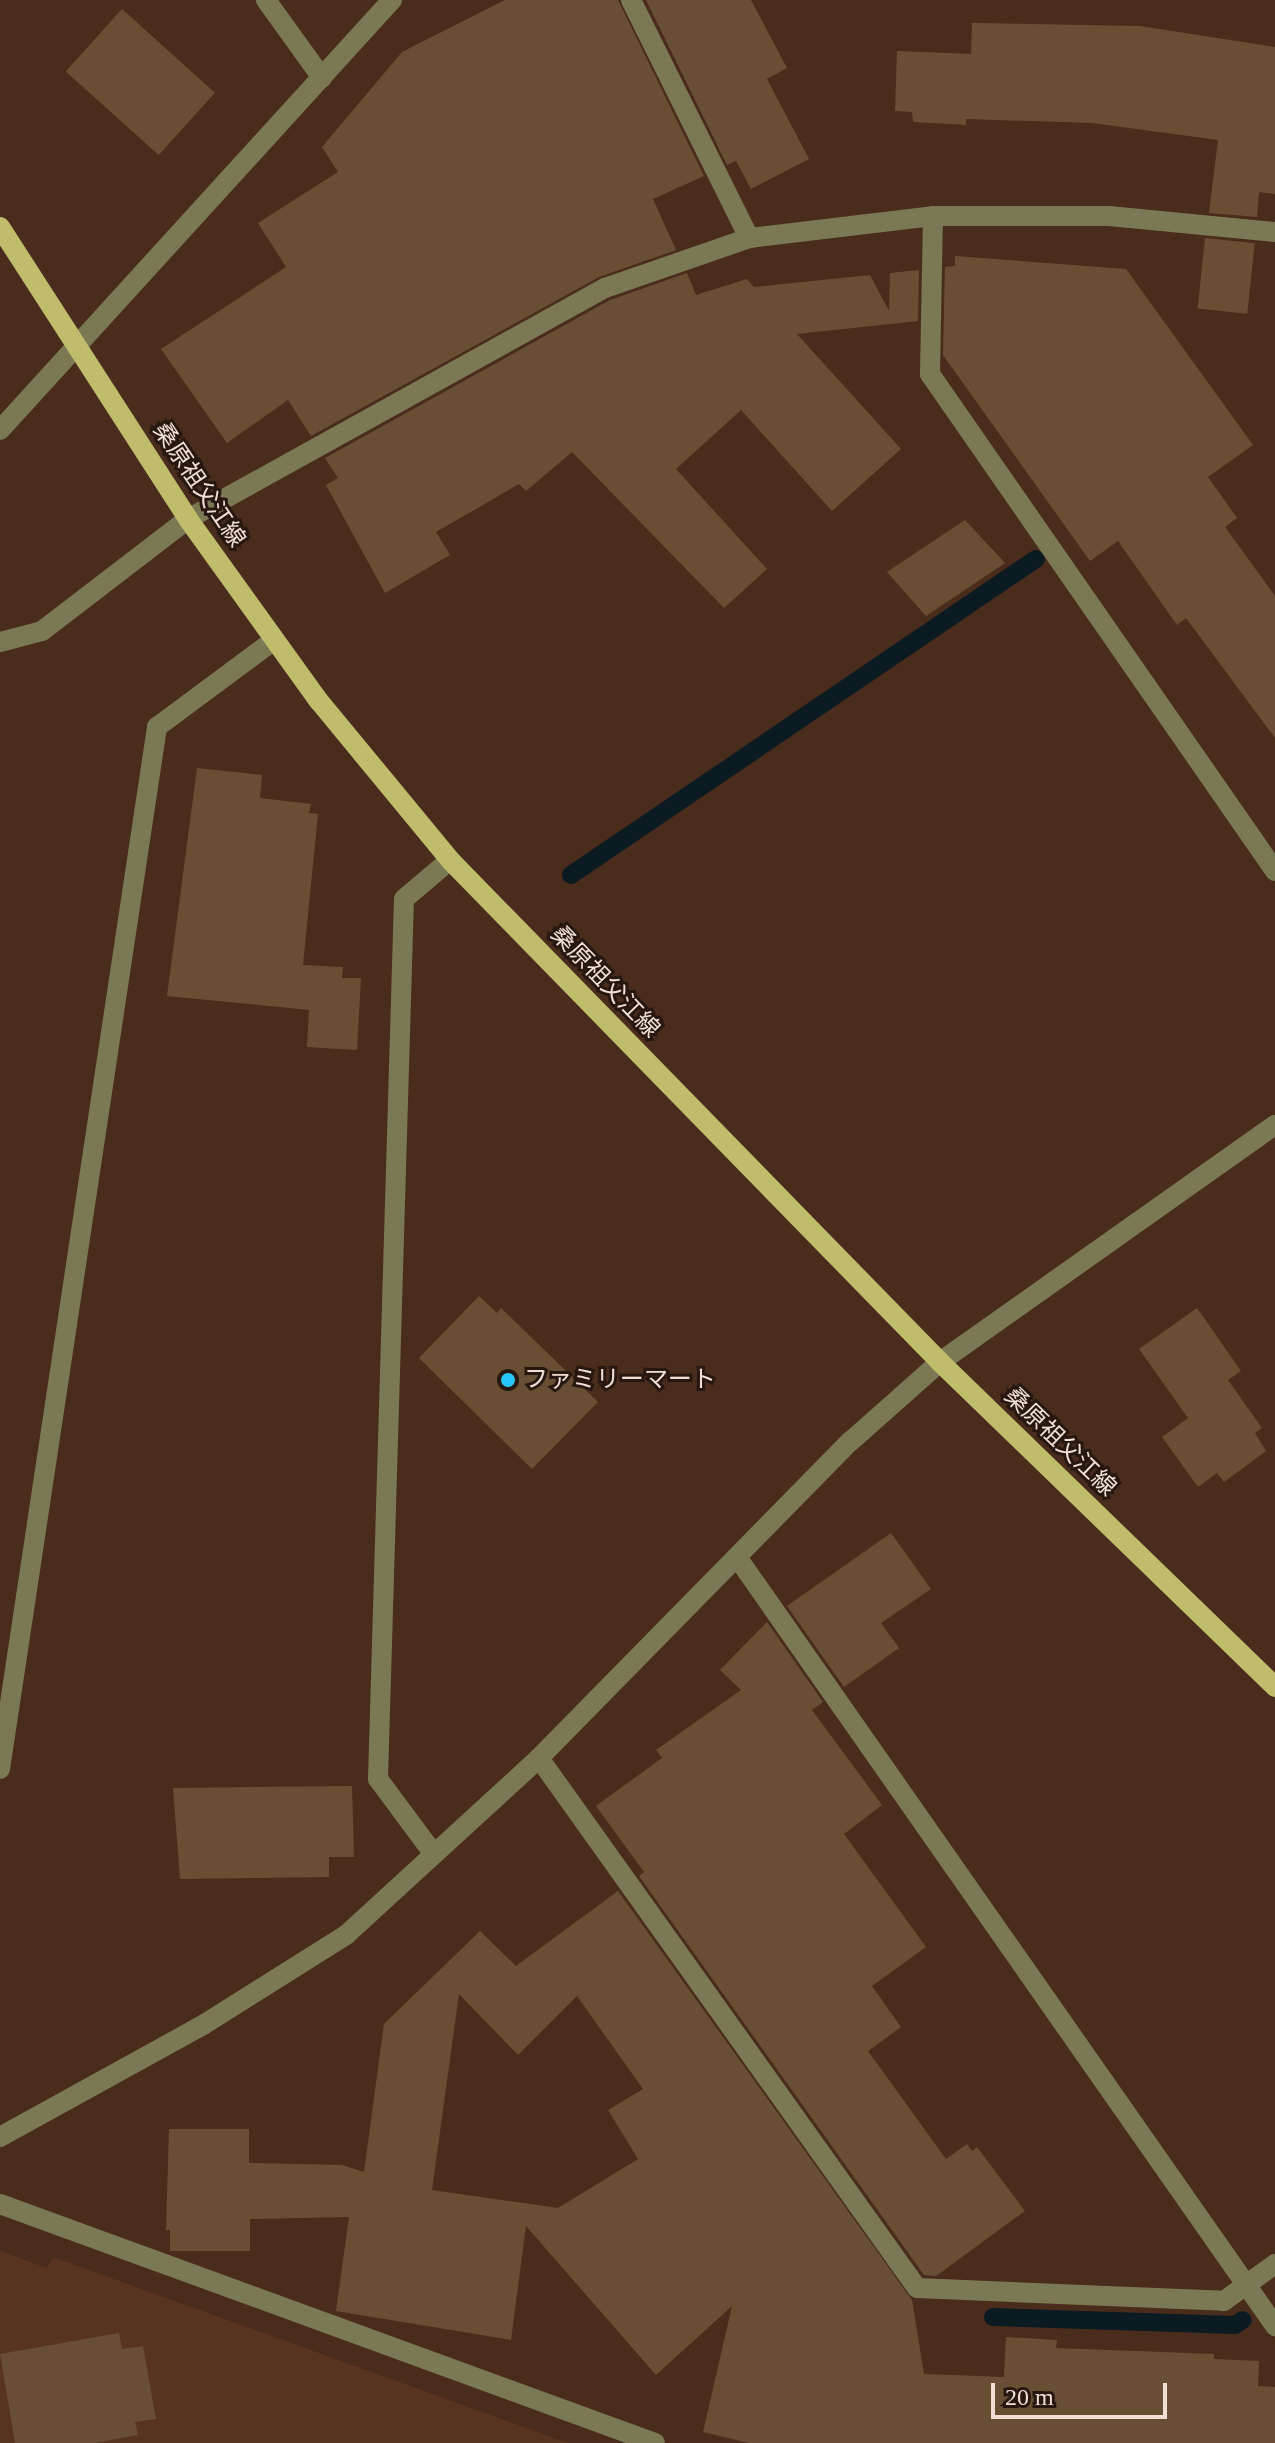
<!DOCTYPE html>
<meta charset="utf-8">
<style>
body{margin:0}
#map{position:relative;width:1275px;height:2443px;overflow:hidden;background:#4a2c1c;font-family:"Times New Roman","Noto Sans JP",serif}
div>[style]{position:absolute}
.built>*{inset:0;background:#58331f}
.stream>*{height:18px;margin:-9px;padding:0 9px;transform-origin:9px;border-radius:9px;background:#0b1b21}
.building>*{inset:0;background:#684f34;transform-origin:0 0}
.minor>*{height:20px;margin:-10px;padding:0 10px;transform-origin:10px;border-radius:10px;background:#7a7953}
.major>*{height:20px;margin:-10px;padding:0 10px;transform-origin:10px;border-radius:10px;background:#bfbd6c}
.dots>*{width:22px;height:22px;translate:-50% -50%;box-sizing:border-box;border:4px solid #261811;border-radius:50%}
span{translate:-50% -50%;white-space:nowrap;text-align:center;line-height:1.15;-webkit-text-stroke:6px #261811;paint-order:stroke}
.street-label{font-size:24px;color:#f2ded4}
.poi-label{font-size:24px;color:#f2ded4}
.left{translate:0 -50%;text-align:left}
.scale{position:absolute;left:991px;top:2383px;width:176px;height:36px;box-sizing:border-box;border:4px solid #f2ded4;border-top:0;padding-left:10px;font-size:24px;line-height:28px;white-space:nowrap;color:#f2ded4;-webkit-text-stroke:6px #261811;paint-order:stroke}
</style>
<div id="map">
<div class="built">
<i style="clip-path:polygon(0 2251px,47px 2268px,53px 2257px,568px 2443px,0 2443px)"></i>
</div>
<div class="stream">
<i style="left:571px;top:875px;width:562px;rotate:-34.2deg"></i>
<i style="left:993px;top:2317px;width:242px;rotate:1.9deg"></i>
<i style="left:1235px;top:2325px;width:9px;rotate:-32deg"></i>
</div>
<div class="building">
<i style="clip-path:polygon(505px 0,618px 0,704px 176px,653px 199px,676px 250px,599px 277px,311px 436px,288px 400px,227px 443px,161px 349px,286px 267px,258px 223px,338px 172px,322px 147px,402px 52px)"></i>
<i style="clip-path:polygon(646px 0,751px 0,787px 68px,767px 79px,809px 159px,751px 189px,736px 161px,727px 165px)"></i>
<i style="left:122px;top:9px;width:125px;height:84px;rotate:42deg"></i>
<i style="clip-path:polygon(972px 23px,1140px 26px,1275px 47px,1275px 194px,1259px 192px,1257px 217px,1209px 213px,1218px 140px,1092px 123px,966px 119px,966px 125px,913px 122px,912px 112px,895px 111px,897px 51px,971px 54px)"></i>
<i style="left:1205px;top:238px;width:50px;height:71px;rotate:6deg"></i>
<i style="clip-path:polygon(955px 256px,1126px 269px,1253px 445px,1208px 477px,1237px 518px,1225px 527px,1275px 596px,1275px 738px,1186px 618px,1177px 625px,1118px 541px,1090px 561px,943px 355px,945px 267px,955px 266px)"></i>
<i style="clip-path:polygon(919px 270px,918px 321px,797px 334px,901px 449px,832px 511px,741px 410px,676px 469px,767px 569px,724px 608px,572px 452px,526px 491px,519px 484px,436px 532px,450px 555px,385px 593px,326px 485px,338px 478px,325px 458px,610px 300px,687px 273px,696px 295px,747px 279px,754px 287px,870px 275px,889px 311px,890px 273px)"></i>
<i style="clip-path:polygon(965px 520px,1005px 563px,926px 616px,887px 572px)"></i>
<i style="clip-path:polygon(197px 768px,262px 775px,260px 798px,311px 804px,309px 813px,318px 814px,303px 965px,343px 967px,342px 978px,361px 978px,357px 1050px,307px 1047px,309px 1010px,167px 996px)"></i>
<i style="clip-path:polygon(479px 1296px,497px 1313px,501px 1308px,598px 1402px,532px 1469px,419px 1358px)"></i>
<i style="clip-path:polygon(1197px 1308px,1241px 1371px,1228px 1380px,1262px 1428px,1255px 1433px,1266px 1451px,1224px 1482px,1217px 1473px,1198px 1487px,1162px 1437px,1188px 1418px,1139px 1349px)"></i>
<i style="clip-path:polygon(891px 1533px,931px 1589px,881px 1623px,899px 1648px,844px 1687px,787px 1606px)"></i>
<i style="clip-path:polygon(767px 1622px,823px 1702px,812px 1710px,882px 1805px,844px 1834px,926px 1947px,872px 1986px,901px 2027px,868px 2051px,946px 2159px,967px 2144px,972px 2151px,977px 2147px,1025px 2211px,936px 2276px,924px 2275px,639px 1876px,644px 1872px,596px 1806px,662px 1758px,656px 1750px,741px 1690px,720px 1670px)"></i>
<i style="clip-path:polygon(352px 1786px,354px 1857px,329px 1857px,329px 1877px,180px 1879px,173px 1788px)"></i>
<i style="clip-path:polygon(evenodd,618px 1891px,912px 2300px,924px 2374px,1004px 2377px,1006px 2337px,1057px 2340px,1056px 2348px,1214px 2354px,1214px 2359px,1259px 2361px,1258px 2386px,1275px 2387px,1275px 2443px,749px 2443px,703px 2432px,732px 2306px,656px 2375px,526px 2226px,511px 2340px,336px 2311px,349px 2217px,250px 2219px,250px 2251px,170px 2251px,170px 2230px,166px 2230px,169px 2129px,249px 2129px,249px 2163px,342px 2165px,364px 2172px,384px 2024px,480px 1931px,516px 1966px,618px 1891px,459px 1994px,518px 2055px,577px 1996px,643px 2089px,608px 2110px,638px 2159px,558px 2208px,432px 2190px,459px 1994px)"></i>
<i style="clip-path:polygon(119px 2333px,122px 2349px,143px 2346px,156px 2419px,135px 2422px,138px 2435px,95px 2443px,15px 2443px,0 2354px)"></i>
</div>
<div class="minor">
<i style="left:266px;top:0;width:96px;rotate:54.3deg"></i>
<i style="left:631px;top:0;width:266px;rotate:63.6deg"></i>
<i style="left:933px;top:216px;width:158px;rotate:91.1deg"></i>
<i style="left:930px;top:374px;width:605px;rotate:55.23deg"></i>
<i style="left:0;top:430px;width:582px;rotate:-47.65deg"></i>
<i style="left:0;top:642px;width:43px;rotate:-14.7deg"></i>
<i style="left:42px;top:631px;width:184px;rotate:-37.5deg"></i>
<i style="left:188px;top:519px;width:477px;rotate:-29deg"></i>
<i style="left:605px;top:288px;width:152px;rotate:-19.1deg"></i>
<i style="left:749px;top:238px;width:185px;rotate:-6.8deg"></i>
<i style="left:933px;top:216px;width:176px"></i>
<i style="left:1109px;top:216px;width:167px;rotate:5.5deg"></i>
<i style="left:737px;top:1557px;width:939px;rotate:55.02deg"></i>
<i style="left:539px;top:1758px;width:651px;rotate:54.5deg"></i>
<i style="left:917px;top:2288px;width:307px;rotate:2.4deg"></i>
<i style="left:1224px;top:2301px;width:63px;rotate:-36deg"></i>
<i style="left:0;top:1769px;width:1054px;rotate:-81.43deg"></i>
<i style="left:157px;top:727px;width:146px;rotate:-36.6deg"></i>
<i style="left:433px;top:1853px;width:92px;rotate:-126.6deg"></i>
<i style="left:378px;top:1779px;width:880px;rotate:-88.31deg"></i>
<i style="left:404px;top:899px;width:60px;rotate:-40.3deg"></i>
<i style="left:0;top:2137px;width:232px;rotate:-28.9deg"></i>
<i style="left:203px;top:2025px;width:169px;rotate:-32.2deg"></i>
<i style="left:346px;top:1935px;width:262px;rotate:-42.5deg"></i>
<i style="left:539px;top:1758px;width:445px;rotate:-45.5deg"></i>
<i style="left:851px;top:1441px;width:119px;rotate:-41.6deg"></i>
<i style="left:940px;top:1362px;width:410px;rotate:-35.3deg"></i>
<i style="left:0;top:2204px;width:697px;rotate:20.05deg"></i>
</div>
<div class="major">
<i style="left:0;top:227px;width:347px;rotate:57.2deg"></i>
<i style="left:188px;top:519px;width:224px;rotate:54.3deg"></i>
<i style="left:319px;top:701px;width:206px;rotate:50.5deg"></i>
<i style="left:450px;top:860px;width:702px;rotate:45.69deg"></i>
<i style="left:940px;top:1362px;width:467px;rotate:44.1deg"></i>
</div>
<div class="dots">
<i style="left:508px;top:1380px;background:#28c8ff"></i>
</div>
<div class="street-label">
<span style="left:199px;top:485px;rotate:56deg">桑原祖父江線</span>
<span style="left:605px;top:982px;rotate:46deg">桑原祖父江線</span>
<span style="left:1060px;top:1442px;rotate:44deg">桑原祖父江線</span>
</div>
<div class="poi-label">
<span class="left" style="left:524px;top:1380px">ファミリーマート</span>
</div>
<div class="scale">20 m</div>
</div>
